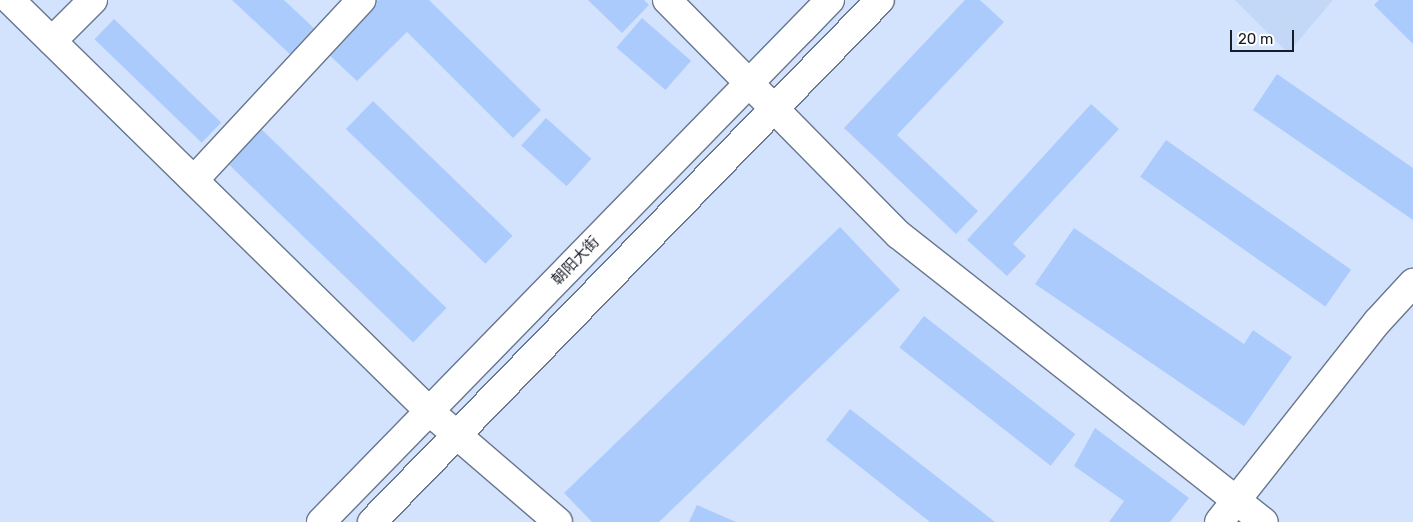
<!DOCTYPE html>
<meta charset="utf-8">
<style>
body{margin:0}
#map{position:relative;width:1413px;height:522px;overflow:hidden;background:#d3e3fd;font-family:Rubik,"Noto Sans SC",sans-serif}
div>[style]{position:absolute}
.built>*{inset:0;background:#c3d7f7}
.building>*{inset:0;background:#accbfd;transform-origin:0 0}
.roads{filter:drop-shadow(1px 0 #69778e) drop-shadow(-1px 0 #69778e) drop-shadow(0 1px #69778e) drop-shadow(0 -1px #69778e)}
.minor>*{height:28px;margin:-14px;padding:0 14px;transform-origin:14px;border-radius:14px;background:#fff}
.major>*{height:28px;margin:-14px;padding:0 14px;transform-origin:14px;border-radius:14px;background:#fff}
span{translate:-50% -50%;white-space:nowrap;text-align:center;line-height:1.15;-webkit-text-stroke:4px #fff;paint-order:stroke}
.street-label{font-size:15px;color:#171d26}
.scale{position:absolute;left:1230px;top:30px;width:64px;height:22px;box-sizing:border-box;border:2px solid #171d26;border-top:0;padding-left:6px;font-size:15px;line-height:18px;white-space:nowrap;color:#171d26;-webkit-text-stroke:4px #fff;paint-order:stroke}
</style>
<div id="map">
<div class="built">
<i style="clip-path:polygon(1235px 0,1333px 0,1288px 53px)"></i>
</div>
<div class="building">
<i style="clip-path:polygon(232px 0,284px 0,318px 32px,294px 58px)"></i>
<i style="clip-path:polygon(378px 0,429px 0,541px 110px,513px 138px,407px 32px,357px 81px,326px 52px)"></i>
<i style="clip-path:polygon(588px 0,644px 0,649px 5px,622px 33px)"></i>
<i style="clip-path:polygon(965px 0,980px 0,1004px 22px,897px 135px,978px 211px,956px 234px,844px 128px)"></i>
<i style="clip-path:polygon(1379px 0,1413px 0,1413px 44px,1374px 5px)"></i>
<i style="left:642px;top:18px;width:65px;height:39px;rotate:41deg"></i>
<i style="left:114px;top:19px;width:149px;height:28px;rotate:44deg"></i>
<i style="clip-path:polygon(1277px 74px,1413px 168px,1413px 220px,1253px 110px)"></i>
<i style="left:373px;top:101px;width:194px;height:39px;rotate:44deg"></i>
<i style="clip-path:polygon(1091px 104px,1119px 129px,1013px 244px,1026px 256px,1007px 276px,967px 240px)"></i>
<i style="left:546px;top:118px;width:61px;height:37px;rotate:42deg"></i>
<i style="left:258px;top:126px;width:262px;height:48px;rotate:44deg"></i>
<i style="left:1166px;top:140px;width:226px;height:45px;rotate:35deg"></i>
<i style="clip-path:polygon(840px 227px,900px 290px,659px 522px,592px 522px,564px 493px)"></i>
<i style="clip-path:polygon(1074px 228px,1244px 344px,1253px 330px,1292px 357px,1244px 426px,1035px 284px)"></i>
<i style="left:924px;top:316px;width:192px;height:40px;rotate:38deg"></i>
<i style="clip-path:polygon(850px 409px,995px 522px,930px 522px,826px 440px)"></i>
<i style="clip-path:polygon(1095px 428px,1189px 498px,1170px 522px,1109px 522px,1124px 501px,1074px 466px)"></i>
<i style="clip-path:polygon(697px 505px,736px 522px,689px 522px)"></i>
</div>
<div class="roads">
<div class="minor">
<i style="left:10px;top:0;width:587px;rotate:44.45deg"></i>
<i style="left:429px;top:411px;width:170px;rotate:40.7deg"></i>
<i style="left:667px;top:0;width:330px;rotate:45.4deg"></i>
<i style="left:899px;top:235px;width:464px;rotate:38.2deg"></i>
<i style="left:52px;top:41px;width:58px;rotate:-45deg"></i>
<i style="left:194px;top:180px;width:246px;rotate:-47.1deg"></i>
<i style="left:1219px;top:522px;width:256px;rotate:-51.7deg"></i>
<i style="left:1378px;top:321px;width:52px;rotate:-47.4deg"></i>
</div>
<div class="major">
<i style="left:321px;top:522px;width:729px;rotate:-45.72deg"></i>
<i style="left:372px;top:522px;width:728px;rotate:-45.78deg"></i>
</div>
</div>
<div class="street-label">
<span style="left:576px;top:261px;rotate:-46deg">朝阳大街</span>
</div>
<div class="scale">20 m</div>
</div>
